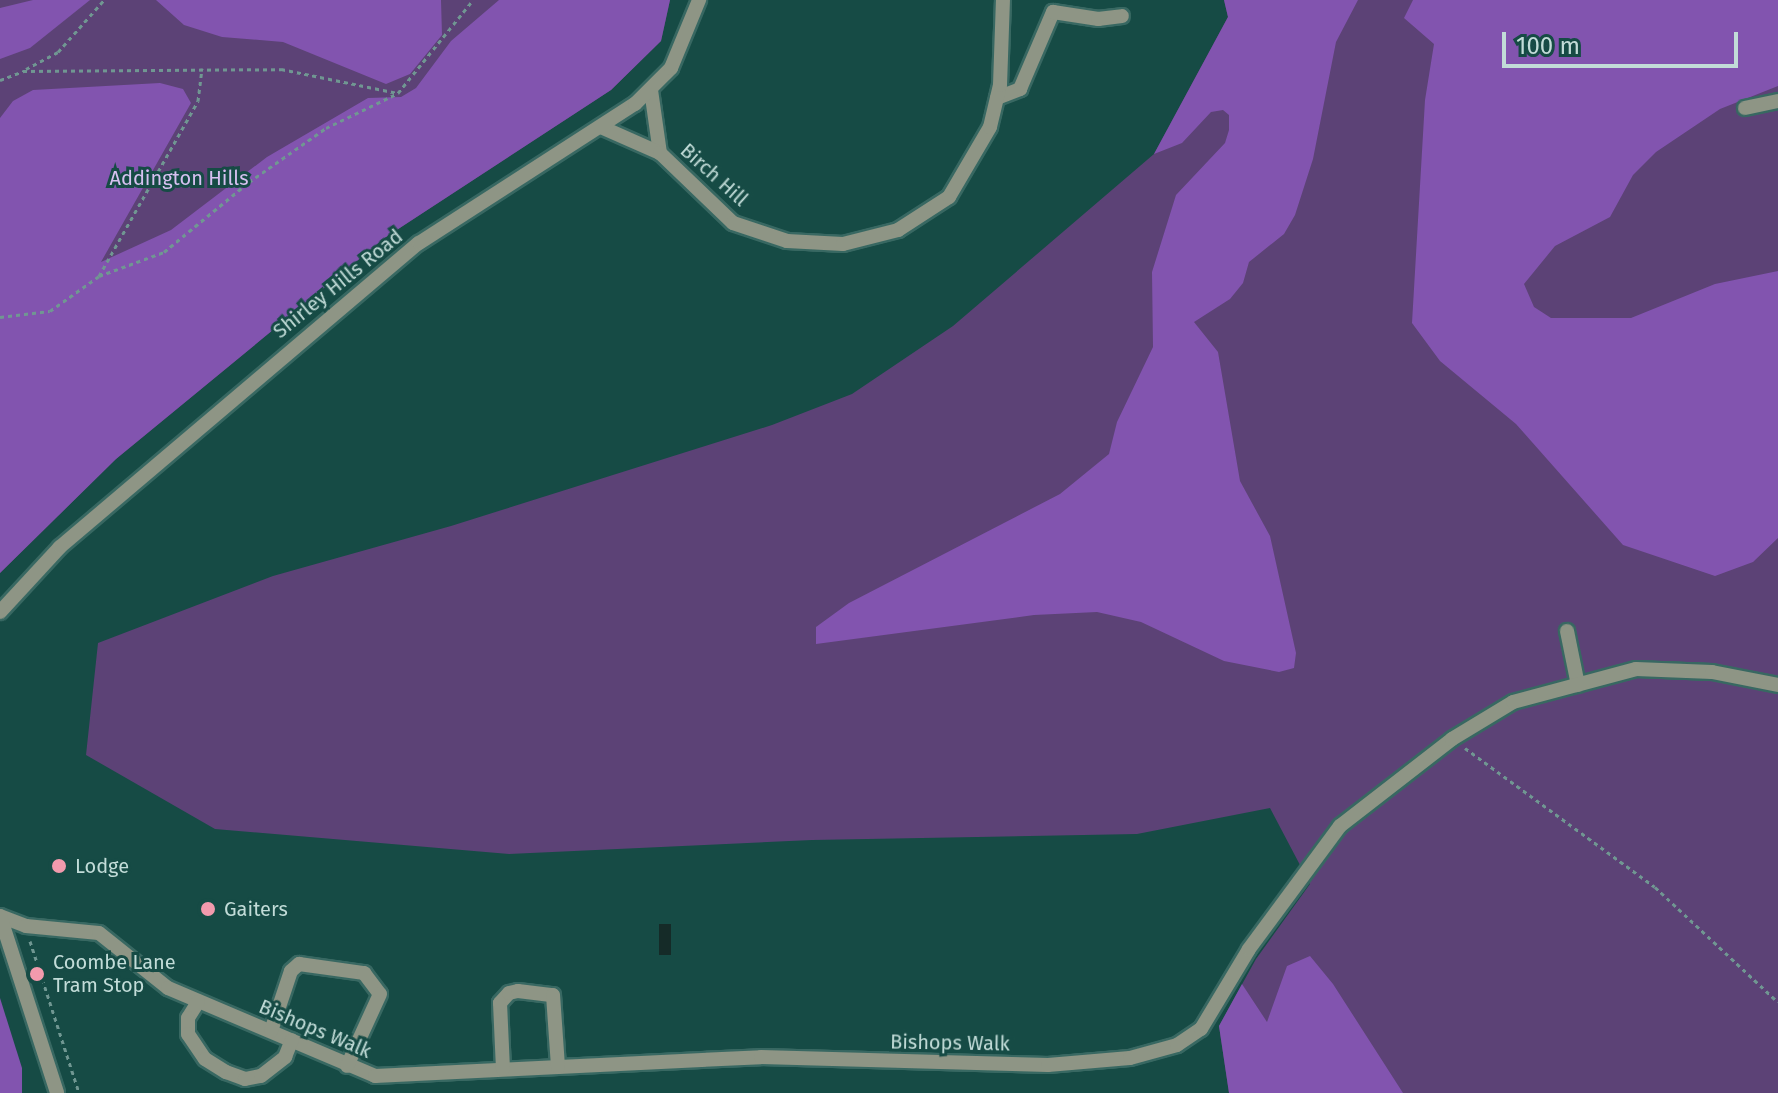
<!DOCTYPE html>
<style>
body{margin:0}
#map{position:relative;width:1778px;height:1093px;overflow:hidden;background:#164b45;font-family:"Fira Sans",sans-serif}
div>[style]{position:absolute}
.green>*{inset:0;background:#5c4276}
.forest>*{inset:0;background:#8254af}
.water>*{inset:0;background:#152b28;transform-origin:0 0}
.path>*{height:3px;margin-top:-1.5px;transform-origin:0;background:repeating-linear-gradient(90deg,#709792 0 4px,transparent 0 8px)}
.roads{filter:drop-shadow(2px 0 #386862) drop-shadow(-2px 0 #386862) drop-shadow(0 2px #386862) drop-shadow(0 -2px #386862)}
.minor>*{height:14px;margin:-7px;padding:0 7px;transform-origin:7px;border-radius:7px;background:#8e9585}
.dots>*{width:22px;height:22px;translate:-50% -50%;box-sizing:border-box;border:4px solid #164b45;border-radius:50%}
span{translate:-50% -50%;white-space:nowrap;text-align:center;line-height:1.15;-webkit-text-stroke:6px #164b45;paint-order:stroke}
.street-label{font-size:20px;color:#c2dcd8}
.park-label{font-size:20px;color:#d7c1f1}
.poi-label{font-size:20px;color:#c2dcd8}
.left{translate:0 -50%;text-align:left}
.scale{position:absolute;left:1502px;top:32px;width:236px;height:36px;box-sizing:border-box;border:4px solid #c2dcd8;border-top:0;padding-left:10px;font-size:24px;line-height:28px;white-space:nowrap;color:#c2dcd8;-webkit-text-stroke:6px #164b45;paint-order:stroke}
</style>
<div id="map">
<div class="green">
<i style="clip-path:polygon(0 0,670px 0,661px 41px,611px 90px,386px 237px,116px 459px,0 573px)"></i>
<i style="clip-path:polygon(1224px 0,1778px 0,1778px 1093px,1229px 1093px,1219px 1026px,1256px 959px,1310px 884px,1270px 808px,1137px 834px,812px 840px,509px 854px,215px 829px,86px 755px,98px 643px,273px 576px,451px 526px,772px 425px,852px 394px,953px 326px,1154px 154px,1228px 17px)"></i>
</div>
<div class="forest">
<i style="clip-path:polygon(33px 0,90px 0,30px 48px,0 59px,0 8px)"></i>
<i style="clip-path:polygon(156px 0,441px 0,442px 35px,410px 74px,386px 84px,283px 42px,222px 37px,184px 25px)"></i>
<i style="clip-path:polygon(499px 0,670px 0,661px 41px,611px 90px,386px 237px,116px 459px,0 573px,0 118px,13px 101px,33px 90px,160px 83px,183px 89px,191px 103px,101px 262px,171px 230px,267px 157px,368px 98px,401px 97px,416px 88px,451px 41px)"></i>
<i style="clip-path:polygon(1224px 0,1358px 0,1336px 42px,1313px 159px,1295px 215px,1284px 234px,1249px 262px,1243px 283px,1230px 299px,1194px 322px,1218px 352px,1240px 481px,1270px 536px,1296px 653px,1294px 668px,1279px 672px,1224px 661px,1141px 622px,1097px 612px,1034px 615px,816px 644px,816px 627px,849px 603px,1060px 494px,1109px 454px,1117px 422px,1153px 347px,1152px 272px,1176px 195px,1225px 143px,1229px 130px,1229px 115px,1223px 110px,1211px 112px,1182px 143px,1154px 154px,1228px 17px)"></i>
<i style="clip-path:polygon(1413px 0,1778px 0,1778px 86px,1720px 109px,1656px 152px,1633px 175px,1610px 217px,1555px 246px,1524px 284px,1534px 307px,1551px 318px,1631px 318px,1715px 284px,1778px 271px,1778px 538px,1753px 562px,1715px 576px,1623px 545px,1516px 424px,1440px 361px,1412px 323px,1425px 100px,1434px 44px,1404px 18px)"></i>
<i style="clip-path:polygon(1310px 956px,1333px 984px,1403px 1093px,1229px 1093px,1219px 1026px,1242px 984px,1267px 1022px,1287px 966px)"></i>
<i style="clip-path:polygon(0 998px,22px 1068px,22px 1093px,0 1093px)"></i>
</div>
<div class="water">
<i style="left:659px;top:924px;width:12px;height:31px"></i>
</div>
<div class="path">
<i style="left:26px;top:69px;width:36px;rotate:-28deg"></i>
<i style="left:58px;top:52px;width:69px;rotate:-48.5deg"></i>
<i style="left:0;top:80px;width:25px;rotate:-21deg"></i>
<i style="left:23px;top:71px;width:258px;rotate:-0.4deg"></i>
<i style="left:281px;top:69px;width:119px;rotate:11.6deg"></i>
<i style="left:398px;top:93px;width:119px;rotate:-51.1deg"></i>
<i style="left:99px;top:276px;width:201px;rotate:-60.5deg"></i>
<i style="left:198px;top:101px;width:33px;rotate:-83deg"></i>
<i style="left:0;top:317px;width:50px;rotate:-6.8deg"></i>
<i style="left:50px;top:311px;width:60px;rotate:-35.5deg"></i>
<i style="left:99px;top:276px;width:69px;rotate:-20.3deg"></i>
<i style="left:164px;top:252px;width:110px;rotate:-39.5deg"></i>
<i style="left:249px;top:182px;width:94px;rotate:-35deg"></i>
<i style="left:326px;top:128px;width:80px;rotate:-25.9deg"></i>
<i style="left:1465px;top:748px;width:235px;rotate:36.2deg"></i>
<i style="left:1655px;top:887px;width:168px;rotate:43.1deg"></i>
<i style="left:30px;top:941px;width:160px;rotate:72.1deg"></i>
</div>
<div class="roads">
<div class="minor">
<i style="left:651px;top:90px;width:64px;rotate:81.9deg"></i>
<i style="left:997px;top:98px;width:25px;rotate:-21deg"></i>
<i style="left:1020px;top:89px;width:84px;rotate:-66.8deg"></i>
<i style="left:1053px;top:12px;width:46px;rotate:8.8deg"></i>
<i style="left:1098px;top:19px;width:24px;rotate:-7deg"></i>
<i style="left:1745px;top:108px;width:34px;rotate:-12deg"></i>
<i style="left:601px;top:127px;width:64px;rotate:23.8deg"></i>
<i style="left:660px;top:153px;width:101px;rotate:43.8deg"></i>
<i style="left:733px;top:223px;width:57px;rotate:18.4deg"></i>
<i style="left:787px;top:241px;width:56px;rotate:3.1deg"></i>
<i style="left:843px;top:244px;width:57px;rotate:-14.3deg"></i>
<i style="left:898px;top:230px;width:61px;rotate:-32.9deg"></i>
<i style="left:949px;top:197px;width:81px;rotate:-59.6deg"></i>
<i style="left:990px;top:127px;width:43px;rotate:-76.6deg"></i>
<i style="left:1000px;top:85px;width:85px;rotate:-88deg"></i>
<i style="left:0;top:612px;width:88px;rotate:-47.3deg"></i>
<i style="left:60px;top:547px;width:470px;rotate:-40.3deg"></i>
<i style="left:419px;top:243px;width:257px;rotate:-32.8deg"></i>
<i style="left:635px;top:104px;width:51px;rotate:-45deg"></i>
<i style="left:671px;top:68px;width:74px;rotate:-67.6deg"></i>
<i style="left:1567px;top:631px;width:55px;rotate:78.5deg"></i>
<i style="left:0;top:916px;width:28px;rotate:21deg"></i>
<i style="left:26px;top:926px;width:73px;rotate:5.5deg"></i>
<i style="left:99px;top:933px;width:88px;rotate:38.6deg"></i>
<i style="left:168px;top:988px;width:225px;rotate:23deg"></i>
<i style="left:375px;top:1076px;width:386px;rotate:-2.8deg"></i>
<i style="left:761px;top:1057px;width:287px;rotate:1.6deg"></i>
<i style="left:1048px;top:1065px;width:82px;rotate:-4.9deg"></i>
<i style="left:1130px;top:1058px;width:49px;rotate:-15.5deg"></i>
<i style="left:1177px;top:1045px;width:29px;rotate:-34deg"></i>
<i style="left:1201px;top:1029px;width:93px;rotate:-59deg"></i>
<i style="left:1249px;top:949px;width:153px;rotate:-53.5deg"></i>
<i style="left:1340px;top:826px;width:142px;rotate:-37.8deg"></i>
<i style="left:1452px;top:739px;width:71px;rotate:-31.2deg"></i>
<i style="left:1513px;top:702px;width:127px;rotate:-15deg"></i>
<i style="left:1636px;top:669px;width:76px;rotate:2.3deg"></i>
<i style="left:1712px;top:672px;width:67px;rotate:11.1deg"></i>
<i style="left:0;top:916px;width:186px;rotate:72.1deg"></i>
<i style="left:198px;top:1002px;width:19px;rotate:122deg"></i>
<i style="left:188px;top:1018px;width:16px;rotate:90deg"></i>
<i style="left:188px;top:1034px;width:30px;rotate:56deg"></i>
<i style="left:205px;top:1059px;width:25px;rotate:32deg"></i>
<i style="left:226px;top:1072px;width:20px;rotate:20deg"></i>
<i style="left:245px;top:1079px;width:16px;rotate:-11deg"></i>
<i style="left:261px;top:1076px;width:31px;rotate:-38deg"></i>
<i style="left:285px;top:1057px;width:18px;rotate:-68deg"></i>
<i style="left:271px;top:1031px;width:63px;rotate:-71.6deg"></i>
<i style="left:291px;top:971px;width:11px;rotate:-41deg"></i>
<i style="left:299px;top:964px;width:66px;rotate:7.9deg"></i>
<i style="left:364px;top:973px;width:26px;rotate:53deg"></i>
<i style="left:380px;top:994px;width:79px;rotate:114.6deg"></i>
<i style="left:503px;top:1069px;width:66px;rotate:-92.6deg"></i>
<i style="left:500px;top:1003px;width:13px;rotate:-48deg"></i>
<i style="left:509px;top:993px;width:9px;rotate:-13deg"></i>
<i style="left:518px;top:991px;width:35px;rotate:7deg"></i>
<i style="left:553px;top:995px;width:72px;rotate:86deg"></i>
</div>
</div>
<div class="dots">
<i style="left:59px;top:866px;background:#f29aad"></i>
<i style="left:208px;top:909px;background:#f29aad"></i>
<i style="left:37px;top:974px;background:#f29aad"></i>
</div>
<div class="street-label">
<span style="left:714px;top:175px;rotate:42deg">Birch Hill</span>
<span style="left:338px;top:284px;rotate:-39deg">Shirley Hills Road</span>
<span style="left:315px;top:1029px;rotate:23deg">Bishops Walk</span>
<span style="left:950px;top:1043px;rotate:1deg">Bishops Walk</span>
</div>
<div class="park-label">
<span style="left:179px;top:178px">Addington Hills</span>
</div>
<div class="poi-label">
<span class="left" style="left:75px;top:866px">Lodge</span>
<span class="left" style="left:224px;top:909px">Gaiters</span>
<span class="left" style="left:53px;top:974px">Coombe Lane<br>Tram Stop</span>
</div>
<div class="scale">100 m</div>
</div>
